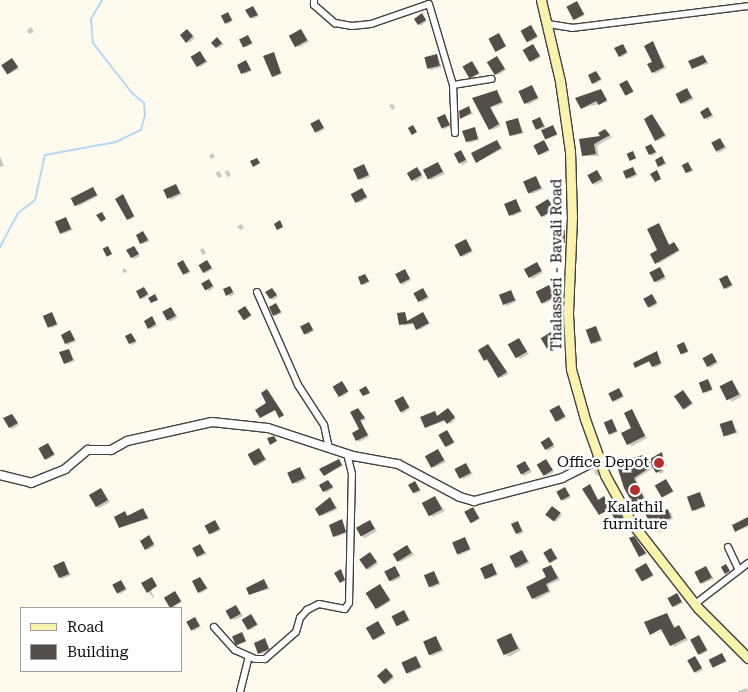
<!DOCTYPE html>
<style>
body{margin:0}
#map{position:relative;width:748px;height:692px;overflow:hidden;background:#fefbee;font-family:"Roboto Serif",serif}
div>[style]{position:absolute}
.shadow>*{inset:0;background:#0003;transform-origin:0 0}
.stream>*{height:2px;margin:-1px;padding:0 1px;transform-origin:1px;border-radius:1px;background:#b6d8f1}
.building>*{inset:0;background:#544e4a;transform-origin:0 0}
.roads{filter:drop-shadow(1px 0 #404040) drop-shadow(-1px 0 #404040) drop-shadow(0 1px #404040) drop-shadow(0 -1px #404040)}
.minor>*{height:6px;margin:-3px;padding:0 3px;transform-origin:3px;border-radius:3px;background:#fff}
.tertiary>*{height:8px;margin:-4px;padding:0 4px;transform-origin:4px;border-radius:4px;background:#fff}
.secondary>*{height:9px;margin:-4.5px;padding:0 4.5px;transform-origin:4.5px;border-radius:4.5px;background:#f8f3ae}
.dots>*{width:14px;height:14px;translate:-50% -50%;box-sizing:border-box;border:2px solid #fff;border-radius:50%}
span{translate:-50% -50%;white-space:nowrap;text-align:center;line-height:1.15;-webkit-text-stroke:5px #fff;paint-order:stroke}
.street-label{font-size:15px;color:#0d0d0d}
.poi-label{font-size:15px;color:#0d0d0d}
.right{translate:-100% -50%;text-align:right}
.legend{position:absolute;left:20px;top:607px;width:162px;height:65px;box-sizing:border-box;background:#fff;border:1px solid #9e9e9e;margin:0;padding:6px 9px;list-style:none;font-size:15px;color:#0d0d0d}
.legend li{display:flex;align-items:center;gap:10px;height:25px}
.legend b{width:25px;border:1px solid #9e9e9e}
</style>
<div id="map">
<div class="shadow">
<i style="clip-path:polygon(577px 2px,585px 15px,576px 20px,574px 19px)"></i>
<i style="clip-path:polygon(253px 8px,259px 16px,253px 19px,251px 18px)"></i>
<i style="clip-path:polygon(228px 14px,233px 21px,228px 24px,225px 23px)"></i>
<i style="clip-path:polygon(422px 15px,427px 21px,421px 26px,419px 24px)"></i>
<i style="clip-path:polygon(31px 27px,34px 32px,29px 34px,27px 30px)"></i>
<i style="clip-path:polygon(531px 27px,538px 37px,530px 42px,528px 41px)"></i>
<i style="clip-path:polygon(301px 30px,309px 42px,299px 47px,297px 46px)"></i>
<i style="clip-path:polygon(189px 32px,195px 38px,189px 43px,187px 42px)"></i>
<i style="clip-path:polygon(248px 37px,253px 44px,246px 47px,244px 46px)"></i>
<i style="clip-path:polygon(218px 39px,224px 44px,219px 48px,213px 43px)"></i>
<i style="clip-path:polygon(653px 43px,666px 68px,655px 74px,653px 72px)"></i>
<i style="clip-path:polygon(623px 45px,628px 53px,622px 57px,620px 56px)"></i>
<i style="clip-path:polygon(533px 46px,541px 57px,533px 62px,531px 61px)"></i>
<i style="clip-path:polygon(200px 53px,208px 62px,200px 67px,198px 66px)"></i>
<i style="clip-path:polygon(273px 53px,282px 74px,275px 77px,273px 76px)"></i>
<i style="clip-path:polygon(436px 55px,442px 67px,431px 70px,429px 69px)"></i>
<i style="clip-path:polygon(703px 56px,709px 64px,693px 68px)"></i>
<i style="clip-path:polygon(497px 58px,506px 70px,498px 75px,496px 74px)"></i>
<i style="clip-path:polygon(12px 59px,19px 69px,9px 74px,7px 73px)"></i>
<i style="clip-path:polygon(246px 62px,252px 71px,245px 74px,242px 73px)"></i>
<i style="clip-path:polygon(472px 62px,480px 74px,471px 78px,469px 77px)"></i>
<i style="clip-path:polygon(596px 72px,602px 80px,595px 84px,593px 83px)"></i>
<i style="clip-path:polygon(627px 82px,634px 92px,628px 95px,626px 94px)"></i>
<i style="clip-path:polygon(532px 86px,539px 99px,528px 105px,526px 103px)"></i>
<i style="clip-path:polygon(687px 90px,694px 99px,684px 104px,682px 103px)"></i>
<i style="clip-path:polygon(497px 91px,504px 103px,491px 108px,501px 126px,492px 130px,473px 98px)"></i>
<i style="clip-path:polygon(601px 91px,608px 102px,582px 108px)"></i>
<i style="clip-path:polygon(393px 104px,395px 108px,392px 110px,389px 105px)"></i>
<i style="clip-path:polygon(469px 107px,473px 114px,461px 118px)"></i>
<i style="clip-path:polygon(708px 109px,714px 116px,707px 120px,705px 118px)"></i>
<i style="clip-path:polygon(652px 116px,667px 136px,658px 141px,656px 140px)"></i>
<i style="clip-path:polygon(445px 117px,451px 126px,444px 129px,442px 128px)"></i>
<i style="clip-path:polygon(540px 118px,546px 127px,539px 130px,537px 128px)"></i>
<i style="clip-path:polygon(319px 120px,325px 129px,318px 133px,316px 132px)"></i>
<i style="clip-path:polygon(518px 120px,524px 133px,514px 136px,512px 135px)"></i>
<i style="clip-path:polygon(553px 127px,558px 135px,548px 139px,546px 138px)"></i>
<i style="clip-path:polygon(475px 129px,479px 140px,469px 143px,467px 142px)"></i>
<i style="clip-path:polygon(605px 131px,612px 137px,597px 146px,599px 156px,583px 156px,581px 140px,602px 137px)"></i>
<i style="clip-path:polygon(720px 140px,727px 148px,719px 153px,717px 152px)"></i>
<i style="clip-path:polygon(497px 141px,503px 149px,477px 162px)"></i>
<i style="clip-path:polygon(544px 141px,550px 151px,541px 155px,539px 154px)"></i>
<i style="clip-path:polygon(651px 146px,657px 153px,652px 156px,650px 154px)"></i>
<i style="clip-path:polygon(461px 152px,468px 162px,462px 165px,460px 163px)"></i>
<i style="clip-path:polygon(213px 153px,215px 157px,211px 159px,209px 156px)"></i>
<i style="clip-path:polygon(0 156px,4px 166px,0 167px)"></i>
<i style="clip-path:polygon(662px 157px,667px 164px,661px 167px,659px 166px)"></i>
<i style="clip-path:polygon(438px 164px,445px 174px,431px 180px,429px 179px)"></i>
<i style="clip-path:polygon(688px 164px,694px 171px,689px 173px,687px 172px)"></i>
<i style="clip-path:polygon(364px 166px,370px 177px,361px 180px,359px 179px)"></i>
<i style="clip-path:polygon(633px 169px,638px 175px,630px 179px,628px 178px)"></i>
<i style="left:228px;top:170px;width:6px;height:4px;rotate:59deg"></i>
<i style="clip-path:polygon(419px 170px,423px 177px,416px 182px,414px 180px)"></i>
<i style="left:219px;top:171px;width:6px;height:4px;rotate:59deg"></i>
<i style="clip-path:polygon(597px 171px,604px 181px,595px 185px,593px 184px)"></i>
<i style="clip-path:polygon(536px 178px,543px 189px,532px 194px,530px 193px)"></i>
<i style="clip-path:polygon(176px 185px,182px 194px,171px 200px,169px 198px)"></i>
<i style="clip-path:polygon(93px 188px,98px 196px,77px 207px)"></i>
<i style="clip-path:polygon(362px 189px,368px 198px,359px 203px,357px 202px)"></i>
<i style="clip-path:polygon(123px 196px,135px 217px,130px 220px,128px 219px)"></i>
<i style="clip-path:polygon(548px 200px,555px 210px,544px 217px,542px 215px)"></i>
<i style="clip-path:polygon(516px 201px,522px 212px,513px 216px,511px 215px)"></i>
<i style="clip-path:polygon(66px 219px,73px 230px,63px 234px,61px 232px)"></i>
<i style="clip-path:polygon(242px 224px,244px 228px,240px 230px,237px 226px)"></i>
<i style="clip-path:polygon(659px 225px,670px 246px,674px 243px,680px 251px,658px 264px)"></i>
<i style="clip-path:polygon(565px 231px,566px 243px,560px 242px,558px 241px)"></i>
<i style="clip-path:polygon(143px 232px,150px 241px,143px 244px,141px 243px)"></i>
<i style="clip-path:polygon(466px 241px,473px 252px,463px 257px,456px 246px)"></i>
<i style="clip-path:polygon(134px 247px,140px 256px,134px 259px,132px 258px)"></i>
<i style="left:203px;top:248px;width:6px;height:4px;rotate:59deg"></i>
<i style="clip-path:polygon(207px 261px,213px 269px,206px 273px,203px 272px)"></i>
<i style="clip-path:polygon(183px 262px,191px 272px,186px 275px,184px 273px)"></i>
<i style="clip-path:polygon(537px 264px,543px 273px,532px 279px,526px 269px)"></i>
<i style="clip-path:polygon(125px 268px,127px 272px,124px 273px,122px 270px)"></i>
<i style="clip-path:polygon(659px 269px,666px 279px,657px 283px,651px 273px)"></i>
<i style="clip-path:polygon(405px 271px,411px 280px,403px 285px,401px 283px)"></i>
<i style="clip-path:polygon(365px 275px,370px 282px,364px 285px,362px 284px)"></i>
<i style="clip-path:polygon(727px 277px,733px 286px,727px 289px,725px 288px)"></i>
<i style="left:209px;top:280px;width:9px;height:7px;rotate:54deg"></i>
<i style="clip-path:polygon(230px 287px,235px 294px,230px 297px,224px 290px)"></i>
<i style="clip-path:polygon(549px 287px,556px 298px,544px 304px,542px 303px)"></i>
<i style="clip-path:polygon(144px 288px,149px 295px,143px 299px,141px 298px)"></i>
<i style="clip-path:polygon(272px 289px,278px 297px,273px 300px,270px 298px)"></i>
<i style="clip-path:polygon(423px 290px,429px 298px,422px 302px,419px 301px)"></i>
<i style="clip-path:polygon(511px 292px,517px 301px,507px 306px,505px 305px)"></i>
<i style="clip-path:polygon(652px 296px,658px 304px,651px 308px,649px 307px)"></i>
<i style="clip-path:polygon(276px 305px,282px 313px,276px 316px,274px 315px)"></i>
<i style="clip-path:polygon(245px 307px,252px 316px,245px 320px,243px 319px)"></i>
<i style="clip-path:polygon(171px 308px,178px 317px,170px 322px,168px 320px)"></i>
<i style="clip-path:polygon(405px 313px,408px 322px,423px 313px,430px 324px,419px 330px,414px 324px,403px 326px)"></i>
<i style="clip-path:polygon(51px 314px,58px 325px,52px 328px,50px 327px)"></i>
<i style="clip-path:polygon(152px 318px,157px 326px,151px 329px,149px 328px)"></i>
<i style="clip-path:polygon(309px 323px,314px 331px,307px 335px,305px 334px)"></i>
<i style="clip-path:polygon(596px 328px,603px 341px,594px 344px,592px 343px)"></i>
<i style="clip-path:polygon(70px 332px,76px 341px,68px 345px,66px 344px)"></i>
<i style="clip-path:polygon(551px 333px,558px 344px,548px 349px,546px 347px)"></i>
<i style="left:131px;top:334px;width:10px;height:6px;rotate:53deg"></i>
<i style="clip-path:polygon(519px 339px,529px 354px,520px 359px,518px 358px)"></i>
<i style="clip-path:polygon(684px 344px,689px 352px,684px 354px,682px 353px)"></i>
<i style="clip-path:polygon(488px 345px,509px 374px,501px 378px,479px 351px)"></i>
<i style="clip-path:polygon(69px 350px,75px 361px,67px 364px,65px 363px)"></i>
<i style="clip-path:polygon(657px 354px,662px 364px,655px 368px,650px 362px,636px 367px)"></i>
<i style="clip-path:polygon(712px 354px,718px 363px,710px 368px,708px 366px)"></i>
<i style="clip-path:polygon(708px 380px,713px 390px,706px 393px,704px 392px)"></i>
<i style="clip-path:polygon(732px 381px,742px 396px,732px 402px,721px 386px)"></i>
<i style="clip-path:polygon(344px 384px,349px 392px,342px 397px,340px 395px)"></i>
<i style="clip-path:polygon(619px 389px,624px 397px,615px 402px,613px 400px)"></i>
<i style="clip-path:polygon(268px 391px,284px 416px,280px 417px,276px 410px,261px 417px,268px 404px)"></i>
<i style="clip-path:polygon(683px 391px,693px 404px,686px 409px,684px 408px)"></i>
<i style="left:403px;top:398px;width:13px;height:9px;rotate:58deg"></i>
<i style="clip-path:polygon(559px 407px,566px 418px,558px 422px,556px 421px)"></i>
<i style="clip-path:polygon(358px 409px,366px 419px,361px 422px,369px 437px,359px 442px,353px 433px,360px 430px)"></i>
<i style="clip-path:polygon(448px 410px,456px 419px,450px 424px,446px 421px,426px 427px,435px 413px,439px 417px)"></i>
<i style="clip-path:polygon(632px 410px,647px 438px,632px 446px,628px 444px,633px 429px)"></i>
<i style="clip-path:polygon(12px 415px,19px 425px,12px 429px,10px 427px)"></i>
<i style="clip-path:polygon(611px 420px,618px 432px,611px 435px,609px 434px)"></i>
<i style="clip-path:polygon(732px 421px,738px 433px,727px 436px,725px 435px)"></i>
<i style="clip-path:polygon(447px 432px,455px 443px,448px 447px,446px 446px)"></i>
<i style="clip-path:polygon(551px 440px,555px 447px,548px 451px,542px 443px)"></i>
<i style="clip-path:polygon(48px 444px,55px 455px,47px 460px,45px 459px)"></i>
<i style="clip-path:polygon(259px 449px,267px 460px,257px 466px,254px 465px)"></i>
<i style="clip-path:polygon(438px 451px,446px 462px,434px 468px,432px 467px)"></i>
<i style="clip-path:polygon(662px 454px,667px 466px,662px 468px,664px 472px,660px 474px,655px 467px,636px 479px,654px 516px,671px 512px,673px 519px,659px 524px,664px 530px,659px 533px,644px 510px,638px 510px,617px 464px,643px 456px,648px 461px)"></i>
<i style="clip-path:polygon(546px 461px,554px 472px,546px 476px,544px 475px)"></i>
<i style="clip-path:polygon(340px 462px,343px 466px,324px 475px)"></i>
<i style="clip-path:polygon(525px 462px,532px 472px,524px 476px,522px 475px)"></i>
<i style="clip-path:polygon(466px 465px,473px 474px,464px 479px,462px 478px)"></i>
<i style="clip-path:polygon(300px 469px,307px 479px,297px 484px,294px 483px)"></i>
<i style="clip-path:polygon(594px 470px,598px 470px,600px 476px,596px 475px)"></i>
<i style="clip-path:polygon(328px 481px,334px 488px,326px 493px,324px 491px)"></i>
<i style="clip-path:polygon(666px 481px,674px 492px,664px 497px,662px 496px)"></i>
<i style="clip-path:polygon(415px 482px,421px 491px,416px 494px,413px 493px)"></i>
<i style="clip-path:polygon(590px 486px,599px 501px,606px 499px,623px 520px,617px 520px,612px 510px,600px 514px)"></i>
<i style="clip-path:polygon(101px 489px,110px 502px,99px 508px,97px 507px)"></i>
<i style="clip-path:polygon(565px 489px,571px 497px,564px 501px,562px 500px)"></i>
<i style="clip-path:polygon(700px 494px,706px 507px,695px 511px,693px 510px)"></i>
<i style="clip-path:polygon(435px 497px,445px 511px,433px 517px,430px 515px)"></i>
<i style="clip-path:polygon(330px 498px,338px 509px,322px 516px,320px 515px)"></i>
<i style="clip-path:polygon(143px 509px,149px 519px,120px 527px,125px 513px,128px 516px)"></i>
<i style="clip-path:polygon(473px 509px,480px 519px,472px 523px,470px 522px)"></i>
<i style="clip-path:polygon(555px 509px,562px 515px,556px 522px,547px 515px)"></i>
<i style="clip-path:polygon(748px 518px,748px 527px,736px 531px)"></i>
<i style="clip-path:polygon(215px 521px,221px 530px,213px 534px,211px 533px)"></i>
<i style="clip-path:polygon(342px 521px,347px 533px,336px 537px,334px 536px)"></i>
<i style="clip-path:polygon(370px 521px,377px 531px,365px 538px,362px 536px)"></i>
<i style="clip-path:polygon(518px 523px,524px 532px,519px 535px,516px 533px)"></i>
<i style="clip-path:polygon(149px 537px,155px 546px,148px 550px,146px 549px)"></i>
<i style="clip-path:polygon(634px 537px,636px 538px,647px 555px,640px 556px)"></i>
<i style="clip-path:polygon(465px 538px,471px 550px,460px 555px,458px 554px)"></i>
<i style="clip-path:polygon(200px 545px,207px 554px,200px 557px,198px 556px)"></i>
<i style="clip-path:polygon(407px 546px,414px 555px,400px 562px,398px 561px)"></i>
<i style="clip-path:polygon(551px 550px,558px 559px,551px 563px,549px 562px)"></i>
<i style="clip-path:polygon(522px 551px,530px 563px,518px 569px,511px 557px)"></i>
<i style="clip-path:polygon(370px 553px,378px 564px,369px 570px,367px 569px)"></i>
<i style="clip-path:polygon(64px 563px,71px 575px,62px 579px,60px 578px)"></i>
<i style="clip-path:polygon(646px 564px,654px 576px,644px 581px,642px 580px)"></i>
<i style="clip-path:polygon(492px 565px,498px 575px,488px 579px,486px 578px)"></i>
<i style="clip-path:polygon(551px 566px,560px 580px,548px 585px,551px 592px,536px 600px,533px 598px)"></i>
<i style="clip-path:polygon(706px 567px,714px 579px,703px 584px,701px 583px)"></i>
<i style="clip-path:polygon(395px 568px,401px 578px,392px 582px,390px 581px)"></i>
<i style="clip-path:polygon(434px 573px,441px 584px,432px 588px,430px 587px)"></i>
<i style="clip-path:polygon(200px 578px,208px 589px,201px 593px,199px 592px)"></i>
<i style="clip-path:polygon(121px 581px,127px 590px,120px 594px,118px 593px)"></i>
<i style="clip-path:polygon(264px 581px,270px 589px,250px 594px)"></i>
<i style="clip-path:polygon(148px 583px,154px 597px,153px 598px,143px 584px)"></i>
<i style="clip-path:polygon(380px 585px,391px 601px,378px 609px,376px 608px)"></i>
<i style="left:175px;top:592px;width:12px;height:12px;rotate:55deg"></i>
<i style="clip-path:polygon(677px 594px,683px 603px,675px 607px,673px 606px)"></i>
<i style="clip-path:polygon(236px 607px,243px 616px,235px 620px,232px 619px)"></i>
<i style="clip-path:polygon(404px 612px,410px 621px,398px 626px,396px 625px)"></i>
<i style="clip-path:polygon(251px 615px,258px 625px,250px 630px,248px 629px)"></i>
<i style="clip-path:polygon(667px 615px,676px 628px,681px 628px,688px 640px,674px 647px,664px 631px,652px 635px,668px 628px)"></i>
<i style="clip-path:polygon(195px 618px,201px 627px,194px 631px,192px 630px)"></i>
<i style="clip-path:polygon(378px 623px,386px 634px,375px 640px,373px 639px)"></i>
<i style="clip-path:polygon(511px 635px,521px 650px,509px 657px,506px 654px)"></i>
<i style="clip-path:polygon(699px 636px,708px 651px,701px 655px,699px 653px)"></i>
<i style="clip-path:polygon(436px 638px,444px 651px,432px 656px,430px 655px)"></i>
<i style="clip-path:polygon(265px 640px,271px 650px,261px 654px,259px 653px)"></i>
<i style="clip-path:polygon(722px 654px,727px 662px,713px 667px)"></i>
<i style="clip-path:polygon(416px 657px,422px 668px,408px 674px,406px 672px)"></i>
<i style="clip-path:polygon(695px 658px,703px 670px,697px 673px,694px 672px)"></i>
<i style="clip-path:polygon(388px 671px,394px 678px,387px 684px,385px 683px)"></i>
<i style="clip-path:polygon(747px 688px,748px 692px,738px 692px,738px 691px)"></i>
</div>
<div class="stream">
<i style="left:0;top:247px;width:38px;rotate:-62deg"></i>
<i style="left:18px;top:213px;width:21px;rotate:-37deg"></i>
<i style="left:35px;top:200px;width:46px;rotate:-77.5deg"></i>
<i style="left:45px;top:155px;width:72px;rotate:-10.4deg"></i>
<i style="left:116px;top:142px;width:28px;rotate:-26deg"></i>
<i style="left:141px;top:130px;width:16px;rotate:-75deg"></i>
<i style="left:145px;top:115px;width:12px;rotate:-95deg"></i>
<i style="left:144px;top:103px;width:16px;rotate:-140deg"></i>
<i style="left:132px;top:93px;width:63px;rotate:-128deg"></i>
<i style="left:93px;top:43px;width:24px;rotate:-95deg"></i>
<i style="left:91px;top:19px;width:22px;rotate:-60deg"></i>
</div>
<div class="building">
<i style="left:577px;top:1px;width:15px;height:12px;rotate:62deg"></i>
<i style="clip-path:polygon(253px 6px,258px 15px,250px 18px,245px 10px)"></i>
<i style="left:228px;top:12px;width:9px;height:8px;rotate:63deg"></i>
<i style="clip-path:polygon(422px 13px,426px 20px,418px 25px,414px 19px)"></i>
<i style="left:531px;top:25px;width:13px;height:12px;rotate:61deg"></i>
<i style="clip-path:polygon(187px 29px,193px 36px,186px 43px,180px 35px)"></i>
<i style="left:301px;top:29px;width:13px;height:14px;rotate:61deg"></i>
<i style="left:499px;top:33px;width:15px;height:12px;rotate:62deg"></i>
<i style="left:248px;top:35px;width:9px;height:10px;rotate:63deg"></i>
<i style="clip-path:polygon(217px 37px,222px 43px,216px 48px,211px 43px)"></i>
<i style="clip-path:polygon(653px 41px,664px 67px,652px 73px,647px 64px,652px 62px,644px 46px)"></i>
<i style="left:533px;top:44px;width:14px;height:12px;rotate:60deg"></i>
<i style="clip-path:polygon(623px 44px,627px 52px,619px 57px,614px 48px)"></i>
<i style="left:200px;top:51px;width:12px;height:11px;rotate:59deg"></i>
<i style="clip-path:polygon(274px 52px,281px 73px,272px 77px,263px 56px)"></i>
<i style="left:437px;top:54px;width:12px;height:13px;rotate:76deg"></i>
<i style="clip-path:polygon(703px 55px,707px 62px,692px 69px,688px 61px)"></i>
<i style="left:497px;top:56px;width:15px;height:12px;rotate:58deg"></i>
<i style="left:12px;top:58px;width:11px;height:13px;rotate:56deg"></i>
<i style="clip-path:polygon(246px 60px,251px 70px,241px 74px,237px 65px)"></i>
<i style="left:472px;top:61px;width:14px;height:11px;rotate:60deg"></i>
<i style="clip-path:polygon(596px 71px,601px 79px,592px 84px,588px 75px)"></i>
<i style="left:627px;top:80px;width:13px;height:9px;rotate:61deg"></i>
<i style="left:532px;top:85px;width:14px;height:15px;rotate:65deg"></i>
<i style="left:687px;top:88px;width:11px;height:13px;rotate:63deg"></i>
<i style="clip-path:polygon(601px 89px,607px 100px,599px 105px,596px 101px,581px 109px,575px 98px)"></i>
<i style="clip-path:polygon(497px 90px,502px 102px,490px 107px,499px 124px,489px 130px,472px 98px)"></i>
<i style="clip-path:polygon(469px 106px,471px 113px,460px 119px,459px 111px)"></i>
<i style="clip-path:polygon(708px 107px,712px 115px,704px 119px,700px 112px)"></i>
<i style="left:445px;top:114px;width:12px;height:9px;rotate:66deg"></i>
<i style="clip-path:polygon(652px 114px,665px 135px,655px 141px,644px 119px)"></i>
<i style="left:540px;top:117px;width:10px;height:9px;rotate:66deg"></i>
<i style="left:518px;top:118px;width:15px;height:13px;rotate:74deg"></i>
<i style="left:319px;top:119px;width:10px;height:10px;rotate:61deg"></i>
<i style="left:413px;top:125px;width:8px;height:6px;rotate:60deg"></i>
<i style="left:553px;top:125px;width:10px;height:13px;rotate:66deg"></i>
<i style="clip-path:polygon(475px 127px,478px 139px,466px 142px,462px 131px)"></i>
<i style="clip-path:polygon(605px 129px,610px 135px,594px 144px,596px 154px,582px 156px,579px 139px,600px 136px,598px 133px)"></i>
<i style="left:720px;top:138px;width:10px;height:10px;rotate:61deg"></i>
<i style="clip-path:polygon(497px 140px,501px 148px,476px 163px,471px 153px)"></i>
<i style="left:544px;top:140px;width:11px;height:12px;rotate:63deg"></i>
<i style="clip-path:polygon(651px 144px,656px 152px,649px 155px,645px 147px)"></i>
<i style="left:461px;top:150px;width:11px;height:8px;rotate:63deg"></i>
<i style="left:633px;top:151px;width:8px;height:7px;rotate:67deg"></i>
<i style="clip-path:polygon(662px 156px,665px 163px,658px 167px,655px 160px)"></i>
<i style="clip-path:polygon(257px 158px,260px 163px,253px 167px,250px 161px)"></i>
<i style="left:438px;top:162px;width:11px;height:17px;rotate:63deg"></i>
<i style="left:688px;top:162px;width:9px;height:7px;rotate:63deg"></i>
<i style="left:364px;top:164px;width:12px;height:12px;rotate:66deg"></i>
<i style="left:417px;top:167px;width:9px;height:12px;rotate:58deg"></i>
<i style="left:633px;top:167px;width:8px;height:11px;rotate:67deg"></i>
<i style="left:597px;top:170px;width:10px;height:11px;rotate:61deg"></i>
<i style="clip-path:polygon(657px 170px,661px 179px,655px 182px,650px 174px)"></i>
<i style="left:536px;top:176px;width:13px;height:14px;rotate:67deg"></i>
<i style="left:176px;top:184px;width:10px;height:14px;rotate:66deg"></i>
<i style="left:93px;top:187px;width:9px;height:25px;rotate:63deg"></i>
<i style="left:362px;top:188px;width:10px;height:13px;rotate:61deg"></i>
<i style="clip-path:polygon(123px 194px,134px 216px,127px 220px,115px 199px)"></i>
<i style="left:516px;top:199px;width:13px;height:13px;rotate:67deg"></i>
<i style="left:548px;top:199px;width:12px;height:15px;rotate:59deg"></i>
<i style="clip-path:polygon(102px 212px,106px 219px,101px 222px,96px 215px)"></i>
<i style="left:66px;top:217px;width:13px;height:12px;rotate:67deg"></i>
<i style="clip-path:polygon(280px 220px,283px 227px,277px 230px,274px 224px)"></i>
<i style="clip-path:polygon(659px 223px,669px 245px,674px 242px,679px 250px,655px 264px,650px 254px,657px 250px,647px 229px)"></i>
<i style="clip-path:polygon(558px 229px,565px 230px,565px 243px,557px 242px)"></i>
<i style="clip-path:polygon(143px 231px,148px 240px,140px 244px,136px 235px)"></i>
<i style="left:466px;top:239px;width:13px;height:13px;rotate:63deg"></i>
<i style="left:108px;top:246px;width:9px;height:6px;rotate:63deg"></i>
<i style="clip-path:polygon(134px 246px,139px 254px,131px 258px,126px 250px)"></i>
<i style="left:183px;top:260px;width:13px;height:7px;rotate:61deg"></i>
<i style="left:207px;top:260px;width:9px;height:10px;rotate:58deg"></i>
<i style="left:537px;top:262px;width:10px;height:15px;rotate:61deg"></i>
<i style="left:660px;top:267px;width:11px;height:12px;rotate:63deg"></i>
<i style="left:405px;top:269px;width:11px;height:11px;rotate:63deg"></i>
<i style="clip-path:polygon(365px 274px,369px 281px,361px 285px,358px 277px)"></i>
<i style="left:727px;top:275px;width:11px;height:9px;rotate:63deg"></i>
<i style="left:209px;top:279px;width:8px;height:9px;rotate:60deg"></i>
<i style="left:549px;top:285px;width:13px;height:15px;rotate:63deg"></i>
<i style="clip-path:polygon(230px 286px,233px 292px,226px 296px,223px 289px)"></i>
<i style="clip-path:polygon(144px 287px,148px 294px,140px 299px,136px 291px)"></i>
<i style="clip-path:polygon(272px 288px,277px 295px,270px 299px,265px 292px)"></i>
<i style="left:423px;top:288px;width:10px;height:11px;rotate:61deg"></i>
<i style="left:511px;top:290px;width:11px;height:13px;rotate:68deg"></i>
<i style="clip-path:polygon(155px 294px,158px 300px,151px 303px,148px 298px)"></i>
<i style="left:652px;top:294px;width:10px;height:10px;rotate:61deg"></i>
<i style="clip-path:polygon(276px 303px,281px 312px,273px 316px,269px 307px)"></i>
<i style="left:245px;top:306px;width:11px;height:9px;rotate:56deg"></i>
<i style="left:171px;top:307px;width:10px;height:10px;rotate:61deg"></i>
<i style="left:52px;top:312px;width:13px;height:10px;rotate:67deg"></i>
<i style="clip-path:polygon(405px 312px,407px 321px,423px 312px,429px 323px,416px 330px,413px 323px,399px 325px,397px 313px)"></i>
<i style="clip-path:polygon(152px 316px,156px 324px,148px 329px,144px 321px)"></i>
<i style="left:309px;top:322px;width:9px;height:10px;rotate:63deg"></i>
<i style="left:596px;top:326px;width:15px;height:11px;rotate:70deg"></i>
<i style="clip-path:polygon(70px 330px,75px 340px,65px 344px,61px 335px)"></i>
<i style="left:551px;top:332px;width:12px;height:12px;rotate:59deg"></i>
<i style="clip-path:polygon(131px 333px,136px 341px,129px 344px,125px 336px)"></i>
<i style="left:519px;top:338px;width:16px;height:13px;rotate:60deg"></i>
<i style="left:684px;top:342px;width:10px;height:8px;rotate:66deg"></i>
<i style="clip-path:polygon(488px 344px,507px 372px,498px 378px,487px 359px,484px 361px,478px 350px)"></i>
<i style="clip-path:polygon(69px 349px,73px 360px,64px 364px,59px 352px)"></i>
<i style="clip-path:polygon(657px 351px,661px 363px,652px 367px,649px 361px,635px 368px,633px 363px)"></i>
<i style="left:712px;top:353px;width:10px;height:11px;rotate:61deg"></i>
<i style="left:708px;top:379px;width:11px;height:10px;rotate:68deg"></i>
<i style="left:732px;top:380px;width:16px;height:14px;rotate:63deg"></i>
<i style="left:342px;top:381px;width:12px;height:11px;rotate:59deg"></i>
<i style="clip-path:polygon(366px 386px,370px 393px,363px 396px,359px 390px)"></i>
<i style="left:619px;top:388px;width:9px;height:12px;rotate:63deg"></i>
<i style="clip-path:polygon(267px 389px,284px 415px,279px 418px,275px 410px,260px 418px,255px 410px,266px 403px,261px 393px)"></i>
<i style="left:683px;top:390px;width:16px;height:11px;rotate:55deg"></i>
<i style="left:403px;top:396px;width:13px;height:10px;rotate:61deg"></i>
<i style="left:559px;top:405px;width:13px;height:11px;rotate:61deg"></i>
<i style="clip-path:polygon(358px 408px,365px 418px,360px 420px,368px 435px,356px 441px,352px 433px,359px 429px,350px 412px)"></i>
<i style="clip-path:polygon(448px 408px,455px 417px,447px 424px,444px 420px,425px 428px,420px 417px,435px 411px,437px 416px)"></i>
<i style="clip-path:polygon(632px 409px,645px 436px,627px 445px,621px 433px,631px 428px,624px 413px)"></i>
<i style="clip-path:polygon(12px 414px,18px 423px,9px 428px,3px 418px)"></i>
<i style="left:612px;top:419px;width:13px;height:9px;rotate:67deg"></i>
<i style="left:732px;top:420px;width:13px;height:13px;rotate:72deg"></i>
<i style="left:447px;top:430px;width:14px;height:10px;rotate:60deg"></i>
<i style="clip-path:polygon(274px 436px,277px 441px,270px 445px,267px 438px)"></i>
<i style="left:549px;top:437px;width:9px;height:10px;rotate:58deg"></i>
<i style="left:48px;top:443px;width:13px;height:11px;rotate:61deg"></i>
<i style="left:259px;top:448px;width:13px;height:13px;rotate:61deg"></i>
<i style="left:438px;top:449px;width:13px;height:15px;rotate:61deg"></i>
<i style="clip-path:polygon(662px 452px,664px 464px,660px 467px,662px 470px,656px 473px,652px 466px,634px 478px,652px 515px,668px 509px,671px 518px,658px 522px,662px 528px,655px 532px,642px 508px,637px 511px,624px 488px,616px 463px,643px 455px,646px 461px)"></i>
<i style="clip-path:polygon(339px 459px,342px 465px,324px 476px,319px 469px)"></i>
<i style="left:546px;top:459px;width:13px;height:11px;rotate:58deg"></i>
<i style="left:525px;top:461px;width:10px;height:10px;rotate:61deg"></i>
<i style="left:466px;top:463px;width:11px;height:13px;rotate:63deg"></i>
<i style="left:300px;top:467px;width:12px;height:14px;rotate:66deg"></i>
<i style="left:666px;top:479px;width:14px;height:13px;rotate:60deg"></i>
<i style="clip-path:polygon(328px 480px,333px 487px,323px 492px,319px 485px)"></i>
<i style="clip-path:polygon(415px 481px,420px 490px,413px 493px,408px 485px)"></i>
<i style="clip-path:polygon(590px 484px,598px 500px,604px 496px,611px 508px,599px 515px,582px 489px)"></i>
<i style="left:565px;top:487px;width:10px;height:10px;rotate:61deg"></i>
<i style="left:101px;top:488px;width:14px;height:14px;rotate:60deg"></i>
<i style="left:700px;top:492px;width:15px;height:14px;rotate:70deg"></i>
<i style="left:435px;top:496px;width:15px;height:15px;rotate:62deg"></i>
<i style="clip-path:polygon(330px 497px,336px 508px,319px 516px,315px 509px)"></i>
<i style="left:552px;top:506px;width:11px;height:11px;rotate:38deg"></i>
<i style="left:473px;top:507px;width:13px;height:10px;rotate:61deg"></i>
<i style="left:616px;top:507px;width:13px;height:7px;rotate:61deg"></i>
<i style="clip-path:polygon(143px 508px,148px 518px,119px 528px,114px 517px,125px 511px,127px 516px)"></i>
<i style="clip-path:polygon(748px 517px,748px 525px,735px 532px,732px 525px)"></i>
<i style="clip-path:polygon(342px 519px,346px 532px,333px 537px,329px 525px)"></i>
<i style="left:215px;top:520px;width:10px;height:12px;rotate:61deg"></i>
<i style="left:370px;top:520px;width:10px;height:16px;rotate:61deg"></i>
<i style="clip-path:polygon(518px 521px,522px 531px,516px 534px,511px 524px)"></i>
<i style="left:622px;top:522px;width:6px;height:8px;rotate:59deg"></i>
<i style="clip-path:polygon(149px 535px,154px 544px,145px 550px,140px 541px)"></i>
<i style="clip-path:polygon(634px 536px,646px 553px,639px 557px,629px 538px)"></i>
<i style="left:465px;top:537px;width:13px;height:14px;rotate:67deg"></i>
<i style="left:200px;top:544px;width:10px;height:9px;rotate:61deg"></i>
<i style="left:407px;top:545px;width:9px;height:17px;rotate:58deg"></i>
<i style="left:551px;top:548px;width:12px;height:9px;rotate:59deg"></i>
<i style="left:522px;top:550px;width:13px;height:14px;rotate:63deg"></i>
<i style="left:370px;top:552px;width:12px;height:13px;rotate:55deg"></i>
<i style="clip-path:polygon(64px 561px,69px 574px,59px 578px,53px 566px)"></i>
<i style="left:492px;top:563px;width:12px;height:13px;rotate:66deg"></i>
<i style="left:646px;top:563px;width:14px;height:13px;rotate:60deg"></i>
<i style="left:726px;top:564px;width:8px;height:6px;rotate:60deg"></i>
<i style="clip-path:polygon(551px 565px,558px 578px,546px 584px,549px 591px,532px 599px,526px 587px,546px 577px,542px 569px)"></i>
<i style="left:395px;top:566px;width:11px;height:12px;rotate:63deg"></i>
<i style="left:706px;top:566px;width:13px;height:13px;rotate:63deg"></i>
<i style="clip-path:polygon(341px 569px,345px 580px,340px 583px,334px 573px)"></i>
<i style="left:434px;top:571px;width:13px;height:11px;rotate:67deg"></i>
<i style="clip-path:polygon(152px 577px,157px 586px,147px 593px,141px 583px)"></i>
<i style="clip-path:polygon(200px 577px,207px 588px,198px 593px,192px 581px)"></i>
<i style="clip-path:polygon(264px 579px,268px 588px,249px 595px,246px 588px)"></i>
<i style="left:121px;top:580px;width:10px;height:10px;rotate:61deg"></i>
<i style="left:380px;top:584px;width:19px;height:17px;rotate:58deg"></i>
<i style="left:175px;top:591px;width:12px;height:13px;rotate:59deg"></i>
<i style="left:677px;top:593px;width:10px;height:11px;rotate:61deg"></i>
<i style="left:236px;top:605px;width:10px;height:12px;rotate:61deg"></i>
<i style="left:404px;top:610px;width:11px;height:14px;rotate:63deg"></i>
<i style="clip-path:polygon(667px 613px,674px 628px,679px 625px,686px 638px,670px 646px,661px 629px,650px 635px,644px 622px)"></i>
<i style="left:251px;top:614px;width:12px;height:11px;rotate:59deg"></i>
<i style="left:195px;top:617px;width:10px;height:10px;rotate:61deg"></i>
<i style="left:378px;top:621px;width:14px;height:14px;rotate:60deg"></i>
<i style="left:242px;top:632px;width:10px;height:11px;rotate:66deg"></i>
<i style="left:511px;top:633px;width:17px;height:16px;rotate:65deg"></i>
<i style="left:699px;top:635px;width:17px;height:10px;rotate:62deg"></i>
<i style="left:436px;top:636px;width:15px;height:14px;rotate:67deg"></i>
<i style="clip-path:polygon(265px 638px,269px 649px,258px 654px,254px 643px)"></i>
<i style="left:722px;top:653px;width:9px;height:15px;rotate:63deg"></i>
<i style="left:416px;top:656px;width:12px;height:16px;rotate:66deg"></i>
<i style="left:695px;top:656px;width:14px;height:9px;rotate:60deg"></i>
<i style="left:386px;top:668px;width:11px;height:12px;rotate:49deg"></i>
</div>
<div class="roads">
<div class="minor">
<i style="left:314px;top:0;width:5px;rotate:90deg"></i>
<i style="left:314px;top:5px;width:28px;rotate:41deg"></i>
<i style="left:335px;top:23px;width:17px;rotate:10deg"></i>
<i style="left:352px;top:26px;width:19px;rotate:-6deg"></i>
<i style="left:371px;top:24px;width:61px;rotate:-19deg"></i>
<i style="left:429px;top:4px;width:84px;rotate:73.5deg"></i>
<i style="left:453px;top:85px;width:48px;rotate:87.6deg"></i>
<i style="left:548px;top:24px;width:24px;rotate:9deg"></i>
<i style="left:572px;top:28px;width:177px;rotate:-7.1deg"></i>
<i style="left:453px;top:85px;width:39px;rotate:-9deg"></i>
<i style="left:257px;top:292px;width:102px;rotate:66.2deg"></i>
<i style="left:298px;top:385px;width:48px;rotate:57deg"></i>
<i style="left:324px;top:425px;width:24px;rotate:78deg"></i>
<i style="left:728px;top:547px;width:23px;rotate:65deg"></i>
<i style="left:695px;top:604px;width:67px;rotate:-37.7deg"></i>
<i style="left:214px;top:627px;width:31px;rotate:48deg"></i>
<i style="left:235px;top:650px;width:22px;rotate:24deg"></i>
<i style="left:255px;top:659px;width:10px"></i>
<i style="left:265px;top:659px;width:41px;rotate:-41.1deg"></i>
<i style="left:296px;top:632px;width:15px;rotate:-74deg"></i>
<i style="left:300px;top:618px;width:11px;rotate:-49deg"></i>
<i style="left:307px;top:610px;width:13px;rotate:-27deg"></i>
<i style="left:319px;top:604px;width:26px;rotate:11deg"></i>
<i style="left:345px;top:609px;width:7px;rotate:-56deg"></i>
<i style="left:349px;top:603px;width:129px;rotate:-88.7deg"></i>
<i style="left:352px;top:474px;width:21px;rotate:-104deg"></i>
<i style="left:240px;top:692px;width:36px;rotate:-76deg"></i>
</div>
<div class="tertiary">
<i style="left:0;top:475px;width:32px;rotate:14deg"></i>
<i style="left:31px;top:483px;width:37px;rotate:-22deg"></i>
<i style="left:65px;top:469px;width:30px;rotate:-40deg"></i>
<i style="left:88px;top:450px;width:23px"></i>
<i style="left:111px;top:450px;width:18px;rotate:-29deg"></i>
<i style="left:127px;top:441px;width:87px;rotate:-12.6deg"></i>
<i style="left:212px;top:422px;width:56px;rotate:6.1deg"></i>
<i style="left:268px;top:428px;width:89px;rotate:18.2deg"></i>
<i style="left:353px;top:456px;width:46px;rotate:10.1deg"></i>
<i style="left:398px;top:464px;width:70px;rotate:28deg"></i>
<i style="left:460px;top:497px;width:15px;rotate:16deg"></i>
<i style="left:474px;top:501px;width:91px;rotate:-14.6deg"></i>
<i style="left:562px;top:478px;width:42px;rotate:-26.6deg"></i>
</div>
<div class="secondary">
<i style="left:541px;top:0;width:83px;rotate:76.8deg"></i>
<i style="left:560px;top:81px;width:71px;rotate:81.9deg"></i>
<i style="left:570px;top:151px;width:66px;rotate:88.3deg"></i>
<i style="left:572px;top:217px;width:97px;rotate:92.4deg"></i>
<i style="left:568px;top:314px;width:55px;rotate:86.9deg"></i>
<i style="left:571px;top:369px;width:52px;rotate:74.4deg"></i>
<i style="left:585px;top:419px;width:59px;rotate:70.3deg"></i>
<i style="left:605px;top:475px;width:54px;rotate:61deg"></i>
<i style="left:631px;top:522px;width:109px;rotate:52.1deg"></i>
<i style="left:698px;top:608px;width:71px;rotate:45deg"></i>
</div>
</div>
<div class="dots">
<i style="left:659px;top:463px;background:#b13030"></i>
<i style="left:635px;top:490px;background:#b13030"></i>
</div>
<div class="street-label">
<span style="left:557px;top:265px;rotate:-90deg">Thalasseri - Bavali Road</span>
</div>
<div class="poi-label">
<span class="right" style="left:649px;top:463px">Office Depot</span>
<span style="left:635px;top:516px">Kalathil<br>furniture</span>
</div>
<ul class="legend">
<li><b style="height:6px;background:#f8f3ae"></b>Road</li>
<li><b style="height:14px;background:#544e4a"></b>Building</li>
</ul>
</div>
